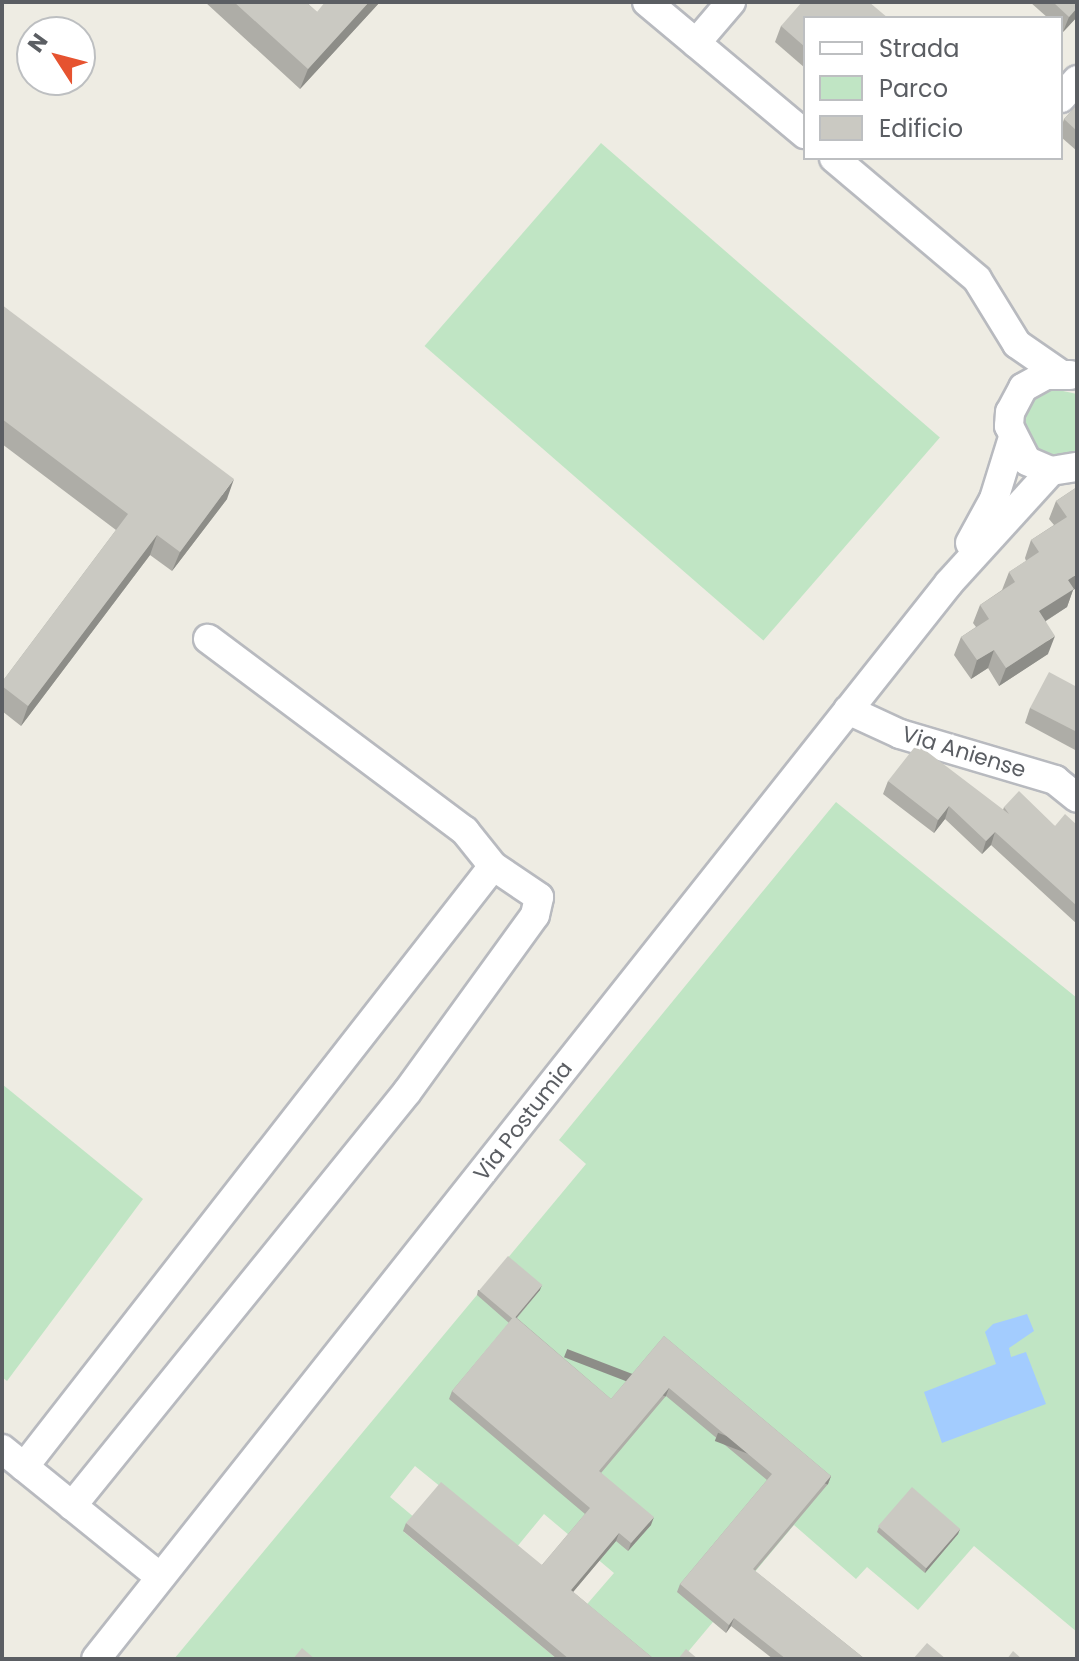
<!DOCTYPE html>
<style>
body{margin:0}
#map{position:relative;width:1079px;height:1661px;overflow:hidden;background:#eeece3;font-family:Poppins,sans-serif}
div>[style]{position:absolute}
.green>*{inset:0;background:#c0e5c4;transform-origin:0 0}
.water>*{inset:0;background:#a3ccfe}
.roads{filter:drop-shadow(2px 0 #b8babf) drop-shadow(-2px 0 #b8babf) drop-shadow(0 2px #b8babf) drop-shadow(0 -2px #b8babf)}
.minor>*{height:28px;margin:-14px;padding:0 14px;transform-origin:14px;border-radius:14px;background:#fff}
.wall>*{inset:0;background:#aeada7}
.shaded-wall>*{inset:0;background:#8d8d88;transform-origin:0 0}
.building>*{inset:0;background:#cac9c2;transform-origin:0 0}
span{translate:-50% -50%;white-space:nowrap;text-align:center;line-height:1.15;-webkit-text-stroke:6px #fff;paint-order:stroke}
.street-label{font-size:22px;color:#5b5e63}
.frame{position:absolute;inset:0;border:4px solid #5b5e63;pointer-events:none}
.legend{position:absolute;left:803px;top:16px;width:260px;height:144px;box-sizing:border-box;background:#fff;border:2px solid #bdbfc1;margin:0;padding:10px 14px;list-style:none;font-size:24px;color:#5b5e63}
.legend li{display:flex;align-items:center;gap:16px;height:40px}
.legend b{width:40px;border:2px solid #bdbfc1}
.north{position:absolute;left:16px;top:16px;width:80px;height:80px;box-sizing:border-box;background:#fff;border:2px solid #bdbfc1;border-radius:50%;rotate:306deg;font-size:22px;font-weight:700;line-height:32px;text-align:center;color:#5b5e63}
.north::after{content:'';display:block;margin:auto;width:28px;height:36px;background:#e65330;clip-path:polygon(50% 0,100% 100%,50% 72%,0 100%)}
</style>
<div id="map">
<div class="green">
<i style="left:601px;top:143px;width:449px;height:269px;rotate:41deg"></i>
<i style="clip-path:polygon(1049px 388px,1077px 394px,1077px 452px,1069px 456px,1053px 457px,1036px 451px,1022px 425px,1032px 397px)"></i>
<i style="clip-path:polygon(836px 802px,1077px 998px,1077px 1632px,974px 1546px,918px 1610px,867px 1567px,856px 1579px,794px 1525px,682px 1659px,642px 1659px,582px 1610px,614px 1573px,544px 1514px,516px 1548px,415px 1466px,390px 1497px,415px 1518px,404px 1532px,557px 1659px,174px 1659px,586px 1164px,559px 1140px)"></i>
<i style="clip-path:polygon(2px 1084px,143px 1199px,7px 1381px,2px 1377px)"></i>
</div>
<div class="water">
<i style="clip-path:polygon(1027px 1314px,1034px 1331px,1009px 1348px,1011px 1357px,1026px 1352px,1046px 1404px,942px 1443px,924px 1392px,996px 1364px,985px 1332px,993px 1324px)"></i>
</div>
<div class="roads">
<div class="minor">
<i style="left:647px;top:2px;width:206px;rotate:39.9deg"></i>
<i style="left:696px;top:43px;width:54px;rotate:-49.5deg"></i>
<i style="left:1061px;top:98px;width:24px;rotate:-48deg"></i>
<i style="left:834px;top:158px;width:187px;rotate:40.2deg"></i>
<i style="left:977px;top:279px;width:76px;rotate:58.4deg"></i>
<i style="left:1017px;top:344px;width:51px;rotate:34.6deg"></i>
<i style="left:1070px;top:375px;width:24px;rotate:180deg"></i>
<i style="left:1046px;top:375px;width:26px;rotate:151deg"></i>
<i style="left:1023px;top:388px;width:27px;rotate:118deg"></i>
<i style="left:1010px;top:412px;width:14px;rotate:94deg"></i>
<i style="left:1009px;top:426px;width:39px;rotate:63deg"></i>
<i style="left:1027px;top:461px;width:26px;rotate:23deg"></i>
<i style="left:1051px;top:471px;width:26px;rotate:-9deg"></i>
<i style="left:970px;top:543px;width:50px;rotate:-61.4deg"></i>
<i style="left:994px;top:499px;width:61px;rotate:-72.8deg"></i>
<i style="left:848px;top:710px;width:57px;rotate:24.8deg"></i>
<i style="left:900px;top:734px;width:162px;rotate:16.5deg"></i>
<i style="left:1055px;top:780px;width:28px;rotate:39deg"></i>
<i style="left:2px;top:1449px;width:203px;rotate:39deg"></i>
<i style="left:24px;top:1467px;width:762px;rotate:-52.03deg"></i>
<i style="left:72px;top:1506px;width:533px;rotate:-51.02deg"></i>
<i style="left:407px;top:1092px;width:218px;rotate:-54.1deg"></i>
<i style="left:535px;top:915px;width:18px;rotate:-77deg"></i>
<i style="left:539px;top:897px;width:55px;rotate:-146deg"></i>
<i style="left:493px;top:866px;width:45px;rotate:-128.7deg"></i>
<i style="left:465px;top:831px;width:321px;rotate:-143.2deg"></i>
<i style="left:96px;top:1659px;width:1373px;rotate:-51.59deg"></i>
<i style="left:949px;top:583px;width:151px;rotate:-47.7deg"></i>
</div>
</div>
<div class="wall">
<i style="clip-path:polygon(205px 2px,306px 2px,317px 12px,380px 2px,300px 89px)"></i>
<i style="clip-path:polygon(1030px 2px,1077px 2px,1077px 17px,1063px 32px,1061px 30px,1061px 18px,1048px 18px)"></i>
<i style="clip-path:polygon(805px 18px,805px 68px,775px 42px,781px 26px)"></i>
<i style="clip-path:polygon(1077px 105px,1077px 151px,1061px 137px,1061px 128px,1064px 119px)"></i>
<i style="clip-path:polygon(2px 305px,227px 499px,172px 571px,150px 555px,21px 726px,2px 711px,2px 682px,116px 530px,2px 444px)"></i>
<i style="clip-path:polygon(1077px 487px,1073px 590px,1067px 607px,1046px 621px,1048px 654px,999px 686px,988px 668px,971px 679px,954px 655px,961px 637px,976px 627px,973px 623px,980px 605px,1002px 590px,1009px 572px,1026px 561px,1025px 558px,1031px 540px,1054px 525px,1049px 519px,1056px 501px)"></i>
<i style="clip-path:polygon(1077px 687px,1077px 751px,1025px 723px,1030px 708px)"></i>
<i style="clip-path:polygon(888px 781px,1003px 810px,1004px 807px,1055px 826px,1077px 825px,1077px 924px,991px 845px,982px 854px,945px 819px,934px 833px,883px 794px)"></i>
<i style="clip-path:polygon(478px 1290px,540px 1290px,517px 1318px,611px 1399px,664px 1336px,831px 1476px,828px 1484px,755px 1571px,865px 1659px,773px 1659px,731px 1626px,726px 1633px,677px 1592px,680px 1584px,767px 1480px,666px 1396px,601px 1473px,651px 1525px,628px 1551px,616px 1541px,573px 1592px,654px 1659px,557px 1659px,403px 1531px,406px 1523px,542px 1565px,585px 1514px,449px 1399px,452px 1391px,509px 1323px,477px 1295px)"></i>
<i style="clip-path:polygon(879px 1527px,960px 1529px,958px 1534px,925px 1573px,877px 1532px)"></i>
</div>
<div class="shaded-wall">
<i style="clip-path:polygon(369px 2px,380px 2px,300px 89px,308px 69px)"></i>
<i style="clip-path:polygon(1077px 8px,1077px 17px,1063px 32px,1069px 17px)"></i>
<i style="clip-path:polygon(234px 479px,227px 499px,172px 571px,180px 552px)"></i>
<i style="clip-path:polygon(157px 535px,150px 555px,21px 726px,28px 706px)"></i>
<i style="clip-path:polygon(1077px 574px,1077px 588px,1073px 590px,1067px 607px,1033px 629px,1039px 611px,1068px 580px)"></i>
<i style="clip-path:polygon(1055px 636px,1048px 654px,999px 686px,1006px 668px)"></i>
<i style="clip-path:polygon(994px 650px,988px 668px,971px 679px,977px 660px)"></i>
<i style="clip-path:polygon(949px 806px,945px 819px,934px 833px,938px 820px)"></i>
<i style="clip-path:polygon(995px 832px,991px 845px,982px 854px,986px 841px)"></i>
<i style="clip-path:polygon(542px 1285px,540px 1290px,511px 1324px,513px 1319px)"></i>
<i style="left:669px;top:1388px;width:9px;height:109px;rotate:111deg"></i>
<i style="left:831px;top:1476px;width:9px;height:121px;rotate:111deg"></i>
<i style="clip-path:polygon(654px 1517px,651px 1525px,628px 1551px,631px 1543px)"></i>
<i style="clip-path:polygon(960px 1529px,958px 1534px,925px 1573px,926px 1568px)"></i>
<i style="clip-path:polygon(619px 1533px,616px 1541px,568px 1598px,571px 1590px)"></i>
<i style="clip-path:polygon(734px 1618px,731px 1626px,726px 1633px,729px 1625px)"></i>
</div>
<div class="building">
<i style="clip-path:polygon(234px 2px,306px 2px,317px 12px,325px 2px,369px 2px,308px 69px)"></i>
<i style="clip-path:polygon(802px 2px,869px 2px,888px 18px,805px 18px,805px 47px,781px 26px)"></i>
<i style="clip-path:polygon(1053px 2px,1077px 2px,1077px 8px,1069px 17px)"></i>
<i style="clip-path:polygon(1077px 105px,1077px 131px,1064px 119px)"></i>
<i style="clip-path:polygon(2px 305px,234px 479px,180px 552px,157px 535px,28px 706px,2px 686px,2px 682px,128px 514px,2px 419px)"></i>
<i style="clip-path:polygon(1077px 487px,1077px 574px,1068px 580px,1074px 589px,1039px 611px,1055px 636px,1006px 668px,994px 650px,977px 660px,961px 637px,989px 619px,980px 605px,1015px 582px,1009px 572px,1039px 552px,1031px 540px,1067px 517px,1056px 501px)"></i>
<i style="clip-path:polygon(1049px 672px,1077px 687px,1077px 732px,1030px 708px)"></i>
<i style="clip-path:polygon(917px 744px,1009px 814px,1004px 807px,1019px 791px,1055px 826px,1065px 814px,1077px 825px,1077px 906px,995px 832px,986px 841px,949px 806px,938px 820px,888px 781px)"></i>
<i style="left:508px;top:1256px;width:45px;height:45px;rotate:40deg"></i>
<i style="clip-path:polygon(514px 1316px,611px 1399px,664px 1336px,831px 1476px,753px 1569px,865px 1659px,786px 1659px,734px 1618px,729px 1625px,680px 1584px,772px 1474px,669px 1388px,599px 1471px,654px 1517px,631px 1543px,619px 1533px,571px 1590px,654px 1659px,569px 1659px,406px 1523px,441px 1482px,542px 1565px,590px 1508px,452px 1391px)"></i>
<i style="left:912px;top:1487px;width:64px;height:52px;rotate:41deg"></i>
<i style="clip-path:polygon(927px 1643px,946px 1659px,913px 1659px)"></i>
<i style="clip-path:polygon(302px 1648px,315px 1659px,293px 1659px)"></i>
<i style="clip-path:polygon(686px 1649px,698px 1659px,678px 1659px)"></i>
<i style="clip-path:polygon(1013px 1651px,1022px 1659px,1007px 1659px)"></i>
</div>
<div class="street-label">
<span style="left:964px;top:752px;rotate:17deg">Via Aniense</span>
<span style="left:523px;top:1121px;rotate:-52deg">Via Postumia</span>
</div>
<div class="frame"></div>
<ul class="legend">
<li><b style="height:10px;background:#fff"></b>Strada</li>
<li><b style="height:22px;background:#c0e5c4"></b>Parco</li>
<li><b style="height:22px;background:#cac9c2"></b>Edificio</li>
</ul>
<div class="north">N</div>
</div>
